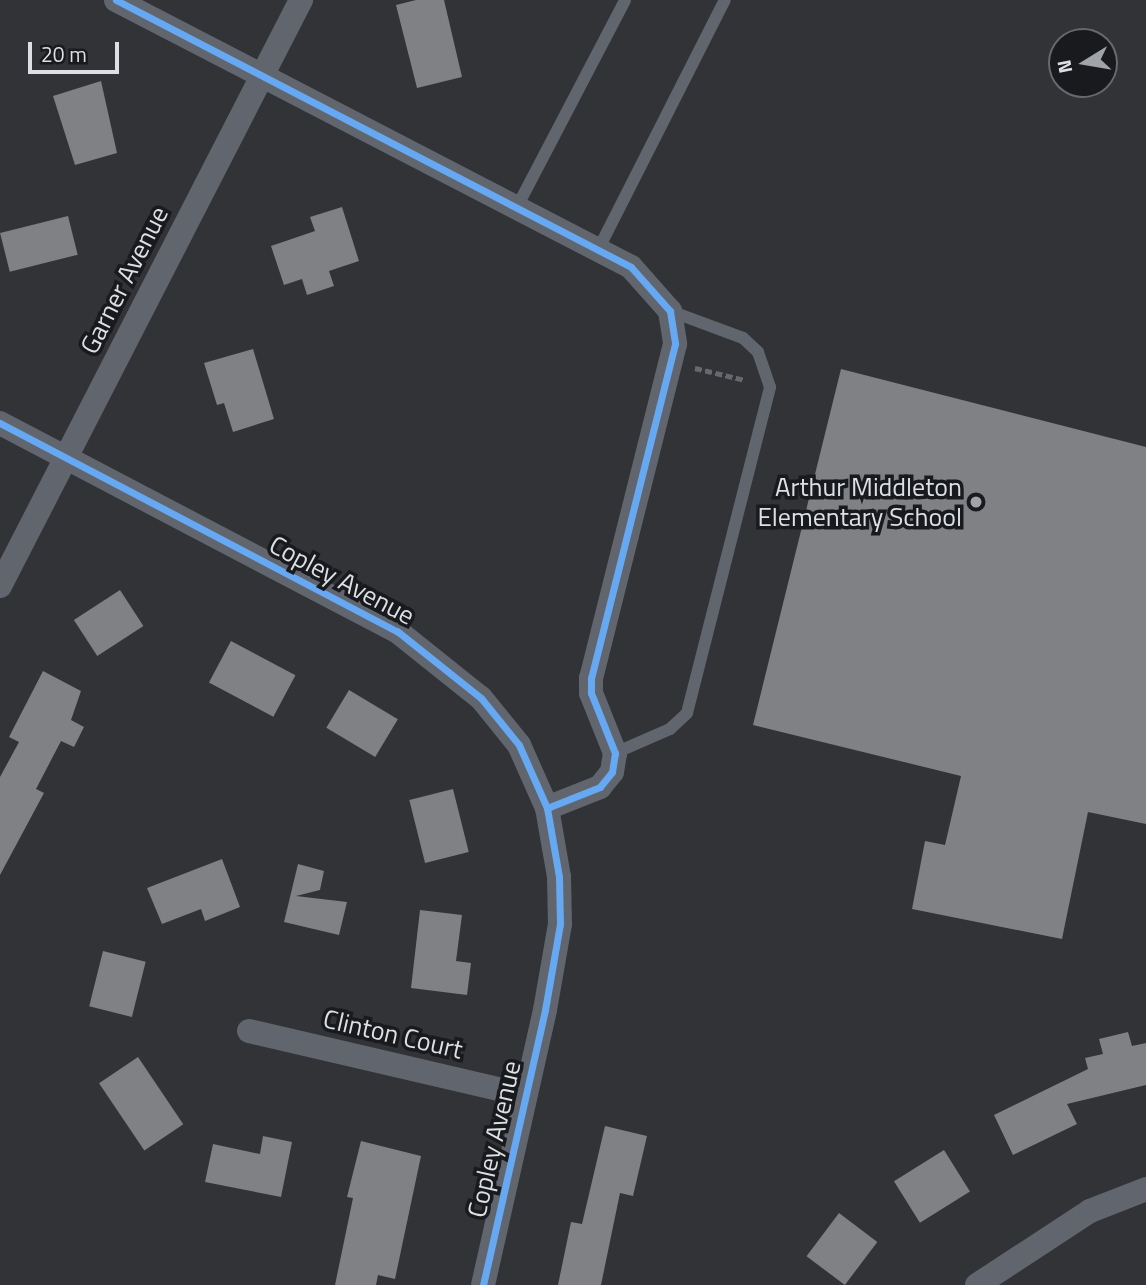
<!DOCTYPE html>
<style>
body{margin:0}
#map{position:relative;width:1146px;height:1285px;overflow:hidden;background:#313337;font-family:"Titillium Web",sans-serif}
div>[style]{position:absolute}
.building>*{inset:0;background:#7f8184;transform-origin:0 0}
.path>*{height:4.5px;margin-top:-2.25px;transform-origin:0;background:repeating-linear-gradient(90deg,#65696e 0 7px,transparent 0 10.5px)}
.service>*{height:12px;margin:-6px;padding:0 6px;transform-origin:6px;border-radius:6px;background:#61656d}
.minor>*{height:24px;margin:-12px;padding:0 12px;transform-origin:12px;border-radius:12px;background:#61656d}
.cycleway>*{height:7px;margin:-3.5px;padding:0 3.5px;transform-origin:3.5px;border-radius:3.5px;background:#66a8f1}
.dots>*{width:19px;height:19px;translate:-50% -50%;box-sizing:border-box;border:4px solid #181a1d;border-radius:50%}
span{translate:-50% -50%;white-space:nowrap;text-align:center;line-height:1.15;-webkit-text-stroke:7px #181a1d;paint-order:stroke}
.street-label{font-size:26px;color:#dcdfe4}
.poi-label{font-size:26px;color:#dcdfe4}
.right{translate:-100% -50%;text-align:right}
.north{position:absolute;left:1048px;top:28px;width:70px;height:70px;box-sizing:border-box;background:#181a1d;border:2px solid #66696d;border-radius:50%;rotate:259deg;font-size:19px;font-weight:700;line-height:28px;text-align:center;color:#dcdfe4}
.north::after{content:'';display:block;margin:auto;width:24px;height:32px;background:#a0a3a7;clip-path:polygon(50% 0,100% 100%,50% 72%,0 100%)}
.scale{position:absolute;left:28px;top:42px;width:91px;height:32px;box-sizing:border-box;border:4px solid #dcdfe4;border-top:0;padding-left:9px;font-size:21px;line-height:24px;white-space:nowrap;color:#dcdfe4;-webkit-text-stroke:5px #181a1d;paint-order:stroke}
</style>
<div id="map">
<div class="building">
<i style="clip-path:polygon(416px 0,444px 0,462px 77px,417px 88px,396px 5px)"></i>
<i style="clip-path:polygon(101px 81px,117px 153px,75px 165px,53px 96px)"></i>
<i style="clip-path:polygon(342px 207px,359px 261px,329px 271px,334px 286px,307px 295px,302px 279px,284px 285px,271px 246px,315px 231px,310px 217px)"></i>
<i style="left:68px;top:216px;width:40px;height:70px;rotate:76deg"></i>
<i style="clip-path:polygon(253px 349px,274px 419px,233px 432px,224px 403px,217px 405px,204px 363px)"></i>
<i style="clip-path:polygon(841px 369px,1146px 447px,1146px 824px,1088px 812px,1062px 939px,912px 909px,925px 841px,945px 845px,961px 776px,753px 725px)"></i>
<i style="left:120px;top:590px;width:43px;height:55px;rotate:57deg"></i>
<i style="left:231px;top:641px;width:73px;height:47px;rotate:28deg"></i>
<i style="clip-path:polygon(43px 671px,81px 691px,71px 720px,84px 727px,74px 747px,61px 741px,36px 789px,44px 793px,0 875px,0 777px,19px 742px,9px 737px)"></i>
<i style="left:349px;top:690px;width:57px;height:44px;rotate:31deg"></i>
<i style="left:453px;top:789px;width:65px;height:45px;rotate:76deg"></i>
<i style="clip-path:polygon(222px 859px,240px 907px,205px 921px,201px 909px,162px 924px,147px 888px)"></i>
<i style="clip-path:polygon(298px 864px,324px 871px,320px 890px,296px 896px,347px 902px,339px 935px,284px 922px)"></i>
<i style="clip-path:polygon(420px 910px,462px 915px,456px 961px,471px 963px,467px 995px,411px 988px)"></i>
<i style="left:103px;top:951px;width:44px;height:57px;rotate:14deg"></i>
<i style="clip-path:polygon(1128px 1032px,1132px 1046px,1146px 1043px,1146px 1085px,1067px 1104px,1077px 1124px,1013px 1155px,994px 1115px,1088px 1069px,1085px 1058px,1103px 1054px,1099px 1039px)"></i>
<i style="left:138px;top:1057px;width:81px;height:47px;rotate:56deg"></i>
<i style="clip-path:polygon(605px 1126px,647px 1136px,633px 1196px,620px 1193px,601px 1285px,558px 1285px,571px 1222px,582px 1224px)"></i>
<i style="clip-path:polygon(263px 1136px,292px 1142px,281px 1197px,205px 1182px,213px 1144px,260px 1154px)"></i>
<i style="clip-path:polygon(361px 1141px,421px 1156px,395px 1279px,378px 1275px,376px 1285px,335px 1285px,353px 1198px,347px 1197px)"></i>
<i style="left:944px;top:1150px;width:49px;height:59px;rotate:58deg"></i>
<i style="left:839px;top:1213px;width:48px;height:54px;rotate:37deg"></i>
</div>
<div class="path">
<i style="left:695px;top:368px;width:51px;rotate:13.5deg"></i>
</div>
<div class="service">
<i style="left:517px;top:207px;width:233px;rotate:-62.4deg"></i>
<i style="left:598px;top:250px;width:280px;rotate:-63.1deg"></i>
<i style="left:615px;top:753px;width:60px;rotate:-23.6deg"></i>
<i style="left:670px;top:729px;width:23px;rotate:-43deg"></i>
<i style="left:687px;top:713px;width:336px;rotate:-75.7deg"></i>
<i style="left:770px;top:387px;width:37px;rotate:-109deg"></i>
<i style="left:758px;top:352px;width:21px;rotate:-137deg"></i>
<i style="left:743px;top:338px;width:78px;rotate:-159.7deg"></i>
</div>
<div class="minor">
<i style="left:116px;top:0;width:580px;rotate:27.4deg"></i>
<i style="left:631px;top:267px;width:59px;rotate:48.4deg"></i>
<i style="left:670px;top:311px;width:33px;rotate:81deg"></i>
<i style="left:675px;top:344px;width:344px;rotate:104.1deg"></i>
<i style="left:591px;top:678px;width:15px;rotate:90deg"></i>
<i style="left:591px;top:693px;width:65px;rotate:68.2deg"></i>
<i style="left:615px;top:753px;width:19px;rotate:99deg"></i>
<i style="left:612px;top:772px;width:19px;rotate:129deg"></i>
<i style="left:600px;top:787px;width:57px;rotate:158.4deg"></i>
<i style="left:0;top:423px;width:448px;rotate:27.7deg"></i>
<i style="left:397px;top:631px;width:107px;rotate:38.6deg"></i>
<i style="left:481px;top:698px;width:60px;rotate:51deg"></i>
<i style="left:519px;top:745px;width:69px;rotate:66deg"></i>
<i style="left:547px;top:808px;width:70px;rotate:80.1deg"></i>
<i style="left:559px;top:877px;width:47px;rotate:88.8deg"></i>
<i style="left:560px;top:924px;width:87px;rotate:99.9deg"></i>
<i style="left:545px;top:1010px;width:282px;rotate:102.7deg"></i>
<i style="left:0;top:586px;width:659px;rotate:-62.81deg"></i>
<i style="left:249px;top:1031px;width:283px;rotate:13.1deg"></i>
<i style="left:977px;top:1285px;width:135px;rotate:-33.2deg"></i>
<i style="left:1090px;top:1211px;width:60px;rotate:-21.4deg"></i>
</div>
<div class="cycleway">
<i style="left:116px;top:0;width:580px;rotate:27.4deg"></i>
<i style="left:631px;top:267px;width:59px;rotate:48.4deg"></i>
<i style="left:670px;top:311px;width:33px;rotate:81deg"></i>
<i style="left:675px;top:344px;width:344px;rotate:104.1deg"></i>
<i style="left:591px;top:678px;width:15px;rotate:90deg"></i>
<i style="left:591px;top:693px;width:65px;rotate:68.2deg"></i>
<i style="left:615px;top:753px;width:19px;rotate:99deg"></i>
<i style="left:612px;top:772px;width:19px;rotate:129deg"></i>
<i style="left:600px;top:787px;width:57px;rotate:158.4deg"></i>
<i style="left:0;top:423px;width:448px;rotate:27.7deg"></i>
<i style="left:397px;top:631px;width:107px;rotate:38.6deg"></i>
<i style="left:481px;top:698px;width:60px;rotate:51deg"></i>
<i style="left:519px;top:745px;width:69px;rotate:66deg"></i>
<i style="left:547px;top:808px;width:70px;rotate:80.1deg"></i>
<i style="left:559px;top:877px;width:47px;rotate:88.8deg"></i>
<i style="left:560px;top:924px;width:87px;rotate:99.9deg"></i>
<i style="left:545px;top:1010px;width:282px;rotate:102.7deg"></i>
</div>
<div class="dots">
<i style="left:976px;top:502px;background:#a0a3a7"></i>
</div>
<div class="street-label">
<span style="left:124px;top:280px;rotate:-63deg">Garner Avenue</span>
<span style="left:342px;top:580px;rotate:28deg">Copley Avenue</span>
<span style="left:393px;top:1034px;rotate:13deg">Clinton Court</span>
<span style="left:494px;top:1139px;rotate:-77deg">Copley Avenue</span>
</div>
<div class="poi-label">
<span class="right" style="left:962px;top:502px">Arthur Middleton<br>Elementary School</span>
</div>
<div class="north">N</div>
<div class="scale">20 m</div>
</div>
